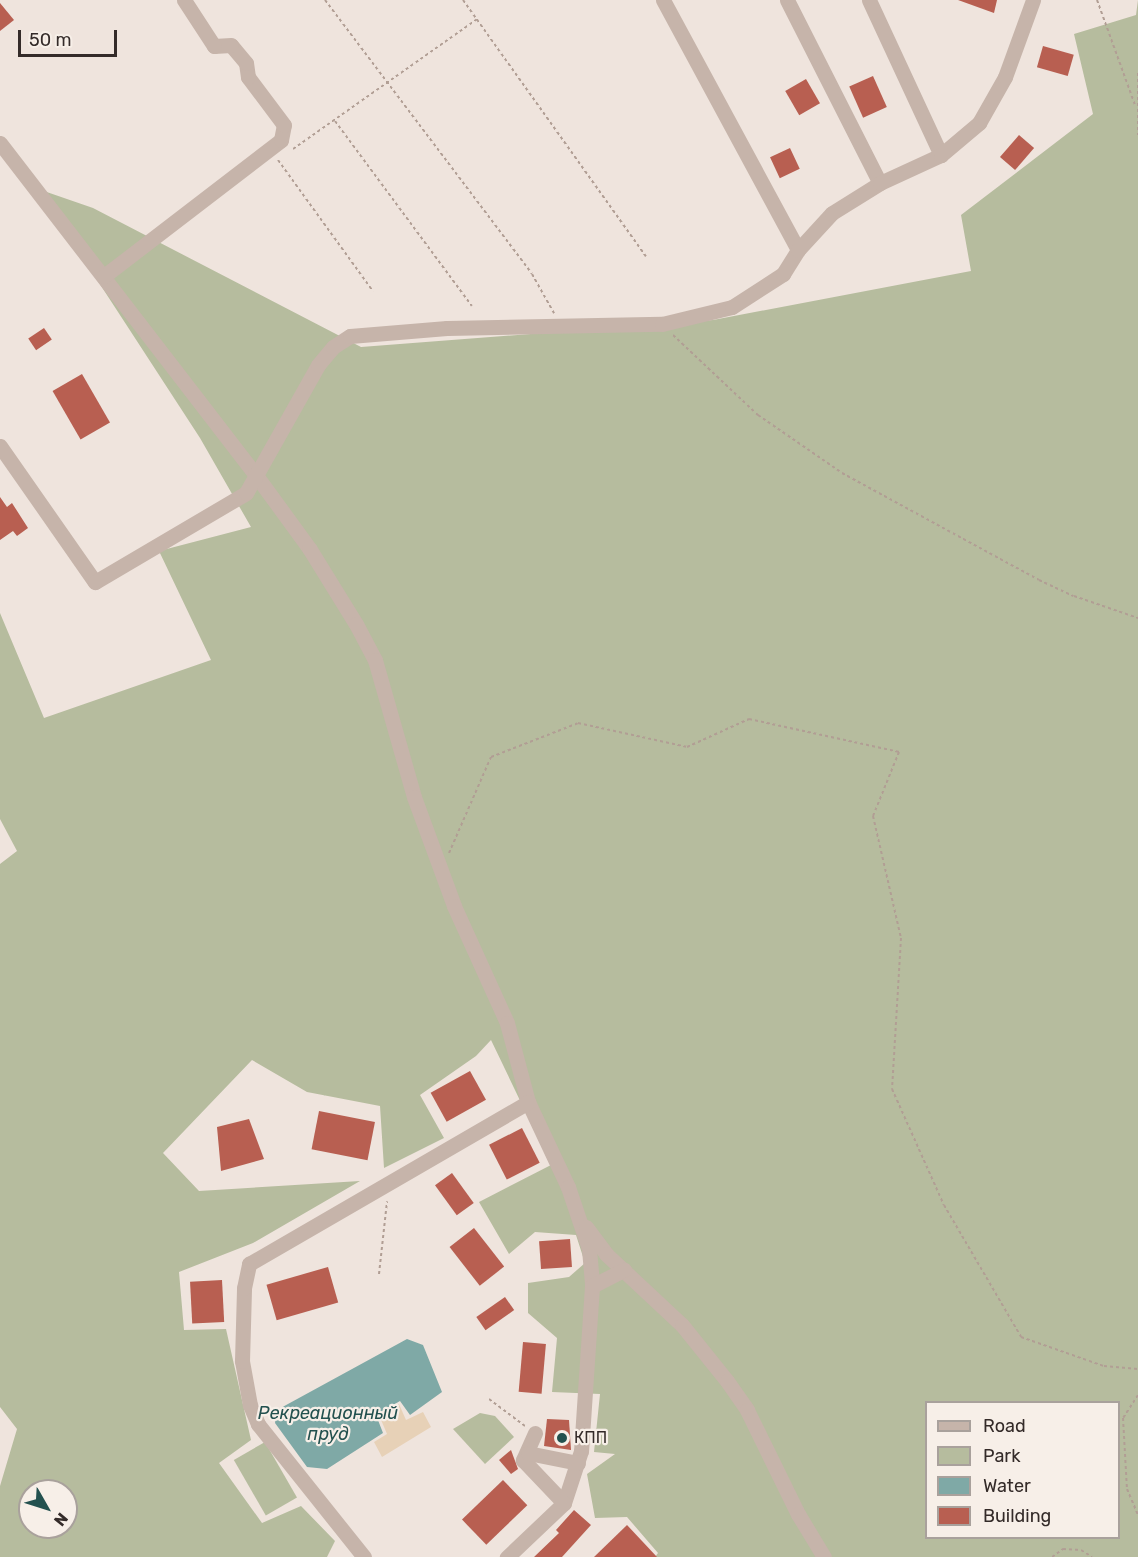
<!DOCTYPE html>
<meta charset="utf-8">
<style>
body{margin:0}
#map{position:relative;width:1138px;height:1557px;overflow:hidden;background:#efe4dd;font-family:Rubik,sans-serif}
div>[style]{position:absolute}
.green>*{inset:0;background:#b6bc9e;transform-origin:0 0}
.sand>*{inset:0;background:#e7d1b7}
.water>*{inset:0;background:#7fa9a6}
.building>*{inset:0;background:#b85f51;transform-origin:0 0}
.path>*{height:2px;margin-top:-1px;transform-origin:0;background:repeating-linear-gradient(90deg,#b19e94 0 3px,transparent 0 6px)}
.minor>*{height:15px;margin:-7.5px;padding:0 7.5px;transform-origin:7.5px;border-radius:7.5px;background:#c6b4aa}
.dots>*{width:16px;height:16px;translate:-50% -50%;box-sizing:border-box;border:3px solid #f7efe8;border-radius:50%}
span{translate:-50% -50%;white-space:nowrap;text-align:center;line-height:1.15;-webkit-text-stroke:4.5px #f7efe8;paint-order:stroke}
.poi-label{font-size:16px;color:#342b29}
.left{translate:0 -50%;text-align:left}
.water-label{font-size:18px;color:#23514f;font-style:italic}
.legend{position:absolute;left:925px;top:1401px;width:195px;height:138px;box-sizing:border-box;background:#f7efe8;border:2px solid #a9a19c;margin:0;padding:8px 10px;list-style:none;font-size:18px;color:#342b29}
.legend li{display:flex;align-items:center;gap:12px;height:30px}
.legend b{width:30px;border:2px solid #a9a19c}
.north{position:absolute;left:18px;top:1479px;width:60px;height:60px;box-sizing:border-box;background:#f7efe8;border:2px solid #a9a19c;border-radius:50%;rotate:129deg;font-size:16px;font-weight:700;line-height:24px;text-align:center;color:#342b29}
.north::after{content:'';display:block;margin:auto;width:21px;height:27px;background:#23514f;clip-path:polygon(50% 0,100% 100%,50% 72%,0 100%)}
.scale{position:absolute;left:18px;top:30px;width:99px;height:27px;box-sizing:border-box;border:3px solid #342b29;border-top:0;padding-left:8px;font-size:18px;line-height:21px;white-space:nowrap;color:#342b29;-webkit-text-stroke:4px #f7efe8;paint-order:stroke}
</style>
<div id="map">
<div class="green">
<i style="clip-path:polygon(evenodd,1138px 0,1138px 1557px,655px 1557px,658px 1553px,627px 1517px,595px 1518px,587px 1474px,615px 1454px,594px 1452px,600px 1394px,552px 1392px,557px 1338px,528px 1313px,528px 1283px,569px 1277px,585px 1263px,576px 1235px,535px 1232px,509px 1254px,479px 1202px,551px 1165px,491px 1040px,476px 1056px,420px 1095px,444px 1138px,384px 1168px,380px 1106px,307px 1092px,252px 1060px,163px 1153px,199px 1191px,360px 1181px,253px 1243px,179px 1272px,184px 1330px,226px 1329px,251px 1440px,219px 1463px,262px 1523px,301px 1506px,335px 1541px,327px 1557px,0 1557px,0 1486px,17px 1429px,0 1407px,0 864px,17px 851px,0 819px,0 613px,44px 718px,211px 660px,159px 551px,251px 527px,200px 438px,38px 189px,93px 208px,361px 347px,713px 320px,971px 271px,961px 215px,1093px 114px,1074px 34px,1136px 15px,1138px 0,926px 1402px,1118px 1402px,1118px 1538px,926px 1538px,926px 1402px,1138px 0,30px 1491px,66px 1491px,66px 1527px,30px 1527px,30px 1491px)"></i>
<i style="clip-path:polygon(480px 1413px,495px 1416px,514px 1437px,485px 1464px,453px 1429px)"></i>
<i style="left:265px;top:1442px;width:64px;height:36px;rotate:60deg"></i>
</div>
<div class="sand">
<i style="clip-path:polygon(399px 1404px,406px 1420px,423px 1412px,431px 1427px,382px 1457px,374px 1442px,387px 1434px,379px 1415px)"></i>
</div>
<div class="water">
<i style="clip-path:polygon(407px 1339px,423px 1345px,442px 1392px,410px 1415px,400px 1401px,376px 1415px,383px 1433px,327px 1469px,307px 1467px,275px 1423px,277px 1410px)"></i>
</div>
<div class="building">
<i style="clip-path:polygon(958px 0,997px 0,994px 13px)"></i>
<i style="clip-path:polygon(0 3px,14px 20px,0 31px)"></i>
<i style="left:1043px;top:46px;width:32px;height:22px;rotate:16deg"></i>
<i style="left:873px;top:76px;width:34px;height:26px;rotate:66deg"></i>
<i style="left:806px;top:79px;width:28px;height:24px;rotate:60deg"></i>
<i style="left:1019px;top:135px;width:20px;height:29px;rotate:41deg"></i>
<i style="left:790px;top:148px;width:23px;height:22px;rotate:65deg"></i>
<i style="left:44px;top:328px;width:14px;height:19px;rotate:56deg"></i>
<i style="left:82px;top:374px;width:56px;height:34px;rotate:60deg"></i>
<i style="clip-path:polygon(0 497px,7px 507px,12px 503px,28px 528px,17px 536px,13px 531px,0 540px)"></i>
<i style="left:470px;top:1071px;width:33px;height:45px;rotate:61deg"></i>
<i style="left:319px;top:1111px;width:57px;height:39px;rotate:11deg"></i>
<i style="clip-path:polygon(249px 1119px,264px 1159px,221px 1171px,217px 1127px)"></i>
<i style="left:522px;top:1128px;width:39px;height:37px;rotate:63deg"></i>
<i style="left:452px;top:1173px;width:37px;height:21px;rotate:54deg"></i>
<i style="left:474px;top:1228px;width:49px;height:31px;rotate:52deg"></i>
<i style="left:570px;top:1239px;width:28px;height:31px;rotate:86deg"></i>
<i style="left:328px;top:1267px;width:37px;height:64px;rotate:74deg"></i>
<i style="left:222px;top:1280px;width:42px;height:32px;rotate:87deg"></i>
<i style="left:505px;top:1297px;width:16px;height:35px;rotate:55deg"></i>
<i style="left:523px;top:1342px;width:23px;height:50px;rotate:5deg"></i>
<i style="clip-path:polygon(547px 1419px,569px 1420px,571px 1450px,544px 1446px)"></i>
<i style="clip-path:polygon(511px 1450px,518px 1469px,511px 1474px,499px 1460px)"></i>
<i style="left:503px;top:1480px;width:35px;height:57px;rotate:46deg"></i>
<i style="clip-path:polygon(574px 1510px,591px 1525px,562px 1557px,534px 1557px,559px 1533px,556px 1530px)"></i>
<i style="clip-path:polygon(627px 1525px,657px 1557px,594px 1557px)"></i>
</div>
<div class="path">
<i style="left:325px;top:0;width:343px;rotate:52.9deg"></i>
<i style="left:532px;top:274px;width:45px;rotate:60.6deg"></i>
<i style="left:463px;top:0;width:315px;rotate:54.5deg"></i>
<i style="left:1097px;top:0;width:112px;rotate:70.1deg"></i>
<i style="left:1138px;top:73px;width:62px;rotate:90deg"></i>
<i style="left:335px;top:121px;width:230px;rotate:53.5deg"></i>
<i style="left:293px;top:149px;width:225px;rotate:-35.2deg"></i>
<i style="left:278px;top:160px;width:162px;rotate:54.1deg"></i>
<i style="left:673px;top:335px;width:117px;rotate:43.3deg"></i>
<i style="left:758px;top:415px;width:102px;rotate:34.6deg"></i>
<i style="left:842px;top:473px;width:224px;rotate:28.5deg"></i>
<i style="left:1039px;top:580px;width:38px;rotate:25deg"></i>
<i style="left:1074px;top:596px;width:68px;rotate:19deg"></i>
<i style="left:449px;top:853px;width:105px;rotate:-66.4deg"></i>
<i style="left:491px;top:757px;width:93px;rotate:-21.3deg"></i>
<i style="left:578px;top:723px;width:112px;rotate:12.4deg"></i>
<i style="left:687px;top:747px;width:68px;rotate:-24.3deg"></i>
<i style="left:749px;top:719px;width:154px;rotate:12.4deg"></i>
<i style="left:899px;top:752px;width:69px;rotate:112.1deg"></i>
<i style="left:873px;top:816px;width:125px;rotate:77.1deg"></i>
<i style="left:901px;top:938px;width:151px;rotate:93.4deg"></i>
<i style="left:892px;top:1089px;width:127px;rotate:65.9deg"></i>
<i style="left:944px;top:1205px;width:153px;rotate:59.7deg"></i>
<i style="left:1021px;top:1337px;width:88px;rotate:19.3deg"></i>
<i style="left:1104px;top:1366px;width:34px;rotate:5deg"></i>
<i style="left:379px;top:1274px;width:73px;rotate:-83.7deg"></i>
<i style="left:1138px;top:1395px;width:27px;rotate:123deg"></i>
<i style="left:1123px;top:1418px;width:71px;rotate:86.8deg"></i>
<i style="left:1127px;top:1489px;width:28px;rotate:67deg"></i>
<i style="left:489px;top:1399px;width:45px;rotate:36.9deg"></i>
<i style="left:1052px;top:1557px;width:14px;rotate:-36deg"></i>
<i style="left:1063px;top:1549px;width:18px;rotate:3deg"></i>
<i style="left:1081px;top:1550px;width:13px;rotate:32deg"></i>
</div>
<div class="minor">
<i style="left:663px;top:0;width:284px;rotate:61.6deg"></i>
<i style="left:787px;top:0;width:205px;rotate:63.1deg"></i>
<i style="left:869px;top:0;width:171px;rotate:65.1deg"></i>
<i style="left:0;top:143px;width:418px;rotate:52.4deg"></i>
<i style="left:255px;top:474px;width:92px;rotate:53.9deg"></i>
<i style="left:309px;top:548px;width:89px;rotate:58.3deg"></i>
<i style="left:356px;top:624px;width:41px;rotate:62.2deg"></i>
<i style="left:375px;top:660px;width:142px;rotate:74.1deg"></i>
<i style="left:414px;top:797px;width:116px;rotate:69.8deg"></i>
<i style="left:454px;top:906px;width:128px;rotate:65.6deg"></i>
<i style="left:507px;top:1023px;width:82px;rotate:75.1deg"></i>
<i style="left:528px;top:1102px;width:94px;rotate:64.8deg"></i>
<i style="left:568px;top:1187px;width:65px;rotate:71.3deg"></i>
<i style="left:589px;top:1249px;width:37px;rotate:85deg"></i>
<i style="left:592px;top:1286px;width:165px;rotate:93.8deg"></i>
<i style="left:581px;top:1451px;width:55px;rotate:108.1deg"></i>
<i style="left:564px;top:1503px;width:79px;rotate:136.5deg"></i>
<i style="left:104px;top:276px;width:223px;rotate:-37.5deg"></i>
<i style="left:281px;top:140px;width:15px;rotate:-79deg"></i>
<i style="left:284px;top:125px;width:60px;rotate:-126.9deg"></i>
<i style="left:248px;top:77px;width:14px;rotate:-98deg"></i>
<i style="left:246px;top:63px;width:23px;rotate:-130deg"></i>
<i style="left:231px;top:45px;width:17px;rotate:177deg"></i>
<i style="left:214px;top:46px;width:55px;rotate:-123.1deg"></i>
<i style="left:0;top:446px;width:166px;rotate:55.1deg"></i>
<i style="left:95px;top:582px;width:175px;rotate:-30.5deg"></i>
<i style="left:246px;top:493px;width:147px;rotate:-60.6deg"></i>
<i style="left:318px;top:365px;width:23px;rotate:-50deg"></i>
<i style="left:333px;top:347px;width:20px;rotate:-33deg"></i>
<i style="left:350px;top:336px;width:97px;rotate:-4.7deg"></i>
<i style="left:447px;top:328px;width:215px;rotate:-1.1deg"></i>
<i style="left:662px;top:324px;width:72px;rotate:-13.7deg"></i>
<i style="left:732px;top:307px;width:61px;rotate:-32.9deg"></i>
<i style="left:783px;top:274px;width:28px;rotate:-58deg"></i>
<i style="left:798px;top:250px;width:50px;rotate:-47.4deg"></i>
<i style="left:832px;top:213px;width:57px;rotate:-32deg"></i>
<i style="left:880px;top:183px;width:67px;rotate:-24.7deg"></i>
<i style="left:941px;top:155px;width:50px;rotate:-40.1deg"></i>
<i style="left:979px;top:123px;width:53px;rotate:-60.5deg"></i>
<i style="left:1005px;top:77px;width:82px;rotate:-70deg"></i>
<i style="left:586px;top:1227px;width:34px;rotate:53deg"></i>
<i style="left:606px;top:1254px;width:104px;rotate:43.1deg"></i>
<i style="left:682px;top:1325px;width:72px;rotate:51.2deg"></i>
<i style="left:727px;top:1381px;width:35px;rotate:55deg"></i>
<i style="left:747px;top:1410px;width:116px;rotate:63.9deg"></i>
<i style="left:798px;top:1514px;width:50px;rotate:58.8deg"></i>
<i style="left:592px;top:1286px;width:36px;rotate:-27deg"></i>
<i style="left:535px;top:1433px;width:30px;rotate:114deg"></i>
<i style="left:523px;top:1460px;width:59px;rotate:46.4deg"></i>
<i style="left:528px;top:1453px;width:51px;rotate:11.3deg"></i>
<i style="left:364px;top:1557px;width:170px;rotate:-128.6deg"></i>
<i style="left:258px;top:1424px;width:21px;rotate:-113deg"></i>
<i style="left:250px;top:1405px;width:45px;rotate:-100.3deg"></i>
<i style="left:242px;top:1361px;width:73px;rotate:-88.4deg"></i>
<i style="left:244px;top:1288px;width:25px;rotate:-78deg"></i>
<i style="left:249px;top:1264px;width:323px;rotate:-30.1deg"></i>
</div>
<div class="dots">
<i style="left:562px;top:1438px;background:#23514f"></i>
</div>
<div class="poi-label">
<span class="left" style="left:574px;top:1438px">КПП</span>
</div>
<div class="water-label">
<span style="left:328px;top:1424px">Рекреационный<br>пруд</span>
</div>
<ul class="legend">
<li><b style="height:8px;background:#c6b4aa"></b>Road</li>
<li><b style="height:16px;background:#b6bc9e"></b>Park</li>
<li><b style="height:16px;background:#7fa9a6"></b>Water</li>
<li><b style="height:16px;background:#b85f51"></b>Building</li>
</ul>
<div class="north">N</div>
<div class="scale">50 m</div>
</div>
